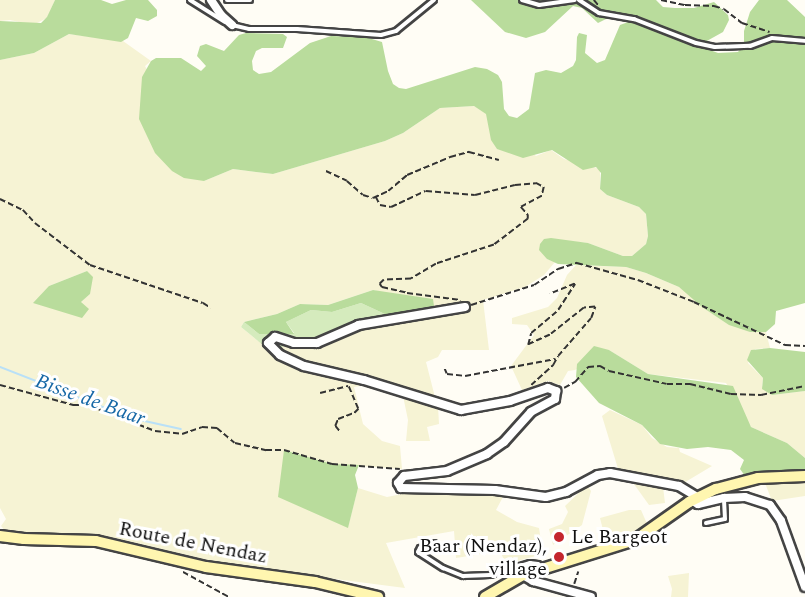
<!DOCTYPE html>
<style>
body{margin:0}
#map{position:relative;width:805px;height:597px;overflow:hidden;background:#fffdf5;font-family:Spectral,serif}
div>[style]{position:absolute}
.farmland>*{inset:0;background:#f6f3d4}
.green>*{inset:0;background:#d5ebbd}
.forest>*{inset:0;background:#b9dc9c}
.stream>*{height:2px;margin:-1px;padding:0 1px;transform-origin:1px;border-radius:1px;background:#b9e0f7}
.path>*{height:1.5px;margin-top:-0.75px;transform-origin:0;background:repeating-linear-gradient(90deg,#333 0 6px,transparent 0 9px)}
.roads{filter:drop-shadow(2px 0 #444) drop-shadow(-2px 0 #444) drop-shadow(0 2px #444) drop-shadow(0 -2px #444)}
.lane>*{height:4px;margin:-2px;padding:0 2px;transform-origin:2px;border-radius:2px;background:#fff}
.street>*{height:8px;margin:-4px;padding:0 4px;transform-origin:4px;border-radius:4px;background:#fff}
.secondary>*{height:10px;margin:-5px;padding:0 5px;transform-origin:5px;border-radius:5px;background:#fff6b0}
.dots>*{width:16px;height:16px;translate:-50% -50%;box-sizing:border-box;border:3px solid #fff;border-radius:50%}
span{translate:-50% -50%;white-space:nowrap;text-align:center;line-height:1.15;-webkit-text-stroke:6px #fff;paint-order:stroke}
.poi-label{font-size:20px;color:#111}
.left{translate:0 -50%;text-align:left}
.right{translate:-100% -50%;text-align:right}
.street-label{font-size:20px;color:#111}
.water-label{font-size:21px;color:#1768a6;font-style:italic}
</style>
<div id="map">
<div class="farmland">
<i style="clip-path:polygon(0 0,55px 0,47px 18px,33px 25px,10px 20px,0 21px)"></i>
<i style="clip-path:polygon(evenodd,69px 34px,123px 41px,151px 61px,145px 66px,204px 181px,233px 169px,273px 174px,385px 141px,403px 133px,440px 108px,474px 106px,481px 109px,536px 156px,551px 150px,564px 159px,600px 169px,600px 189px,607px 195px,639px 207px,646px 214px,648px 236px,646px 244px,632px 256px,623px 256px,588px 243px,544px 239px,547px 259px,555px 262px,544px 275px,525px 287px,483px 300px,489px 350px,442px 350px,438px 357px,426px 362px,436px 401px,373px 384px,354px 387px,363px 424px,382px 441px,400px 446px,402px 469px,332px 464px,284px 450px,348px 527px,358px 488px,387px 497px,417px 491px,504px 495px,496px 510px,517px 522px,539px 528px,543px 554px,506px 564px,500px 551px,456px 558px,454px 531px,386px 543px,405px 588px,195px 561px,6px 532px,1px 526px,6px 519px,0 508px,0 60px,34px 53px,69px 34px,87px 271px,90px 294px,81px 302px,49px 286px,87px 271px,69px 34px,373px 290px,434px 307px,355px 323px,295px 344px,258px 341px,241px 327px,244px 322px,277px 314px,300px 304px,328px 305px,373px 290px)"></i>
<i style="clip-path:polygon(576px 265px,626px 267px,646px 273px,679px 287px,750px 332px,766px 332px,770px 348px,755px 349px,748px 363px,763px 378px,762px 386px,772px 395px,805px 391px,805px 458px,787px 443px,751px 427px,726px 383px,648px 374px,609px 350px,575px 370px,568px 371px,560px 385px,548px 381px,522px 390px,511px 366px,534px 335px,527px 325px,512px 324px,512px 318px,548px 307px,557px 298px,567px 275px)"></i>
<i style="clip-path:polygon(403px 396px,438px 406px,439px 424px,427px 427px,430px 441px,406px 441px,408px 420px)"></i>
<i style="clip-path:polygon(610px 410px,642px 425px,652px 438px,667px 447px,679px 448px,680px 452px,712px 466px,682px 484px,619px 472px,602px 416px)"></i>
<i style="clip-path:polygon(631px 480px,663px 487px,665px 503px,649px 505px)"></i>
<i style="clip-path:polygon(805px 482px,805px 496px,772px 501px,765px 483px)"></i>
<i style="clip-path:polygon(587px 485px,591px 491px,582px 525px,553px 545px,549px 529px,562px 524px,568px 512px,565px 506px)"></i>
<i style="clip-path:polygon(629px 510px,641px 510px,648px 526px,606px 542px,600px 518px)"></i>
<i style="clip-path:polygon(689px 573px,688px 597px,671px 597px,672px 589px,668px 576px)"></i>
</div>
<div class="green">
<i style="clip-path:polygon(361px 303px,387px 315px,355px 323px,329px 338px,286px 344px,274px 354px,241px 327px,244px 322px,259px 334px,294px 333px,286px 322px,311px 310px,332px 312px)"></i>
</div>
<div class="forest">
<i style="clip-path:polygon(55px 0,101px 0,112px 4px,126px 0,148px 0,157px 10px,157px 16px,148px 21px,136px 18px,128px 38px,121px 42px,69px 34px,34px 53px,0 60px,0 21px,41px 23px,47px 17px)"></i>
<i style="clip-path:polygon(471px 0,656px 0,663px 7px,675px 8px,694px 8px,714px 2px,728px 15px,729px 20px,723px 32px,705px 42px,618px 13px,598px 23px,582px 8px,573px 6px,545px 32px,526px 38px,505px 32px)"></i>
<i style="clip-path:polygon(759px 0,787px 0,805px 17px,805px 303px,776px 311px,775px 324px,766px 332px,750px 332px,729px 325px,702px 307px,679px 287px,646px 273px,626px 267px,558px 264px,547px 259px,539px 250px,540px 244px,544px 239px,551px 238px,588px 243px,623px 256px,632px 256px,646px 244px,648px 236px,646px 214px,639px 207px,607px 195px,600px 189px,601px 173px,596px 167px,583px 170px,552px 150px,523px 158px,497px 149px,491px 140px,486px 114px,474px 106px,440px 108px,403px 133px,385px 141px,273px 174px,233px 169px,204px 181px,184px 178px,172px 171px,155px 153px,139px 119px,142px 77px,151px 61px,156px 58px,181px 58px,201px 71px,206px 66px,197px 56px,200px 46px,206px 44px,224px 51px,239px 35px,246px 33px,283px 34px,287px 37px,283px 48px,262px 48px,256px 51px,252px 61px,253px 70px,259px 74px,271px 72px,310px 43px,331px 36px,365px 37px,382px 42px,388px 71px,393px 84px,399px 88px,406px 89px,475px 67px,487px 69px,498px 75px,502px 82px,504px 109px,509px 116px,517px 118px,529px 109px,535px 73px,546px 70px,561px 73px,573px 66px,576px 60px,577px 37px,579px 33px,587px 35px,585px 53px,597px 63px,605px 60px,620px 25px,631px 21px,718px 53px,738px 52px,744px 44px,744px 31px,750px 12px)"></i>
<i style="clip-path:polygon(87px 271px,93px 277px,90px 294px,81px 302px,89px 309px,82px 318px,33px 303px,49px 286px)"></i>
<i style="clip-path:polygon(373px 290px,433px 299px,434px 306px,387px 315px,361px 303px,332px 312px,311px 310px,286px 322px,294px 334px,259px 334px,244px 322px,277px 314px,300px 304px,328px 305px)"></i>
<i style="clip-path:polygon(594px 346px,609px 350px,648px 374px,733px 386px,751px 427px,787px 443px,805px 458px,805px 474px,745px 476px,740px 469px,744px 460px,731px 450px,708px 447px,687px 449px,660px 444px,642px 425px,599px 403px,576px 377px,577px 364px)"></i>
<i style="clip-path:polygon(770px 348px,805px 352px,805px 391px,772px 395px,762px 389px,763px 378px,747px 360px,751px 350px)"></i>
<i style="clip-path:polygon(284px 450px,332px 464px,359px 465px,355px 475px,358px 488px,348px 528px,278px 497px)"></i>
</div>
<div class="stream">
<i style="left:0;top:367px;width:141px;rotate:21.3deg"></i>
<i style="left:131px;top:418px;width:51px;rotate:12.4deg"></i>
</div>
<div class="path">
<i style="left:594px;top:0;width:8px;rotate:50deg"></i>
<i style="left:661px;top:0;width:25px;rotate:12deg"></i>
<i style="left:685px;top:5px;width:29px;rotate:2deg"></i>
<i style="left:714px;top:6px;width:10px;rotate:17deg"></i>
<i style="left:724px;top:9px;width:23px;rotate:38deg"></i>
<i style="left:742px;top:23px;width:29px;rotate:18deg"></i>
<i style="left:326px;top:171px;width:23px;rotate:25deg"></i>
<i style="left:347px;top:181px;width:21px;rotate:41deg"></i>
<i style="left:363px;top:195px;width:10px;rotate:17deg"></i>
<i style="left:373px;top:198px;width:17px;rotate:-25deg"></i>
<i style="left:388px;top:191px;width:25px;rotate:-40deg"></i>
<i style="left:407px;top:175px;width:47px;rotate:-22.7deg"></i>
<i style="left:450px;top:157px;width:20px;rotate:-15deg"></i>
<i style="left:469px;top:152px;width:31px;rotate:15deg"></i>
<i style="left:376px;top:197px;width:9px;rotate:63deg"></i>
<i style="left:380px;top:205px;width:11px;rotate:10deg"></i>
<i style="left:391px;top:207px;width:38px;rotate:-25deg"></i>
<i style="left:426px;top:191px;width:49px;rotate:4.7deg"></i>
<i style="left:475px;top:195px;width:41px;rotate:-14deg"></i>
<i style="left:515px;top:185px;width:21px;rotate:-5deg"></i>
<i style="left:536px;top:183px;width:9px;rotate:27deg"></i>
<i style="left:544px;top:187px;width:9px;rotate:103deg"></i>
<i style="left:542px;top:196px;width:24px;rotate:152deg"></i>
<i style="left:521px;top:207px;width:11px;rotate:49deg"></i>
<i style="left:528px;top:215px;width:4px;rotate:90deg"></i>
<i style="left:528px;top:219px;width:43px;rotate:142.6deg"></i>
<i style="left:494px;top:245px;width:61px;rotate:161.9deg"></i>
<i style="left:436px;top:264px;width:29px;rotate:149deg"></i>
<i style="left:411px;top:279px;width:27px;rotate:178deg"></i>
<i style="left:384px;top:280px;width:6px;rotate:135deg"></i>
<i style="left:380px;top:284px;width:4px;rotate:56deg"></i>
<i style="left:382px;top:287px;width:26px;rotate:13deg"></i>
<i style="left:407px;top:293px;width:54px;rotate:7.4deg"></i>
<i style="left:0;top:199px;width:25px;rotate:26deg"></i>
<i style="left:23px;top:210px;width:18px;rotate:47deg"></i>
<i style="left:35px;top:223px;width:69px;rotate:37.4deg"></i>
<i style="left:90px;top:265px;width:119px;rotate:18.6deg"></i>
<i style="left:203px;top:303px;width:9px;rotate:32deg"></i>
<i style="left:471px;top:305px;width:66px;rotate:-17.6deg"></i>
<i style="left:534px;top:285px;width:29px;rotate:-34deg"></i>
<i style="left:558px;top:269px;width:20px;rotate:-18deg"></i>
<i style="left:577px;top:263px;width:63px;rotate:15.6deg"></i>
<i style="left:638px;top:280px;width:60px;rotate:21.4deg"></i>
<i style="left:694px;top:302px;width:101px;rotate:25.3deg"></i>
<i style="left:785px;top:345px;width:20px;rotate:3deg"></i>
<i style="left:445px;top:369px;width:5px;rotate:68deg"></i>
<i style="left:447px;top:374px;width:18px;rotate:6deg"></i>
<i style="left:465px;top:376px;width:92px;rotate:-10.7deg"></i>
<i style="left:0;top:385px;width:76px;rotate:15.3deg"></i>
<i style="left:73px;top:405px;width:15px"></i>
<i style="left:88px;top:405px;width:72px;rotate:21.2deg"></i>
<i style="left:155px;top:431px;width:27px;rotate:6deg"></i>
<i style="left:182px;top:434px;width:21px;rotate:-19deg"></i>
<i style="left:202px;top:427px;width:15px;rotate:4deg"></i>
<i style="left:217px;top:428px;width:23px;rotate:40deg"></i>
<i style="left:235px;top:443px;width:32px;rotate:13deg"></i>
<i style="left:266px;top:450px;width:18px"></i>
<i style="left:284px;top:450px;width:50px;rotate:16.3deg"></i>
<i style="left:332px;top:464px;width:68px;rotate:4.2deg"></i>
<i style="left:531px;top:385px;width:30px;rotate:-42deg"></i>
<i style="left:553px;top:365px;width:10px;rotate:-61deg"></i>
<i style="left:558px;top:356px;width:50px;rotate:-49deg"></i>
<i style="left:591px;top:318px;width:12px;rotate:-70deg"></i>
<i style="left:595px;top:307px;width:11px;rotate:175deg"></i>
<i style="left:584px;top:308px;width:43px;rotate:141.5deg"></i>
<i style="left:550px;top:335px;width:24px;rotate:156deg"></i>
<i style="left:528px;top:345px;width:12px;rotate:-76deg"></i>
<i style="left:531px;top:333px;width:35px;rotate:-40deg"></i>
<i style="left:558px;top:310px;width:31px;rotate:-57deg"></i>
<i style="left:575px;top:284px;width:27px;rotate:158deg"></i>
<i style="left:564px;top:388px;width:13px;rotate:-29deg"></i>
<i style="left:575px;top:382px;width:20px;rotate:-49deg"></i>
<i style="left:588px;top:367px;width:12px;rotate:-5deg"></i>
<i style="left:600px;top:366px;width:10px;rotate:29deg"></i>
<i style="left:609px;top:371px;width:59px;rotate:12.6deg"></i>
<i style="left:667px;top:384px;width:23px"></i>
<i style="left:690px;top:384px;width:42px;rotate:13.7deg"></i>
<i style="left:731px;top:394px;width:30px;rotate:2deg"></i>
<i style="left:761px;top:395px;width:45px;rotate:-11.6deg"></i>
<i style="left:320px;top:393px;width:29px;rotate:-14deg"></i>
<i style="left:339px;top:431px;width:6px;rotate:-129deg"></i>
<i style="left:335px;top:426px;width:8px;rotate:-67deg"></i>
<i style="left:338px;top:419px;width:17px;rotate:-21deg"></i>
<i style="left:354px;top:413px;width:6px;rotate:-45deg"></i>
<i style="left:358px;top:409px;width:25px;rotate:-113deg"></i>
<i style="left:183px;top:572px;width:52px;rotate:28.5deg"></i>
<i style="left:574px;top:584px;width:13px;rotate:-72deg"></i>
</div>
<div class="roads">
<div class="lane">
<i style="left:190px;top:0;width:41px;rotate:32.2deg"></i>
<i style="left:227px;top:0;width:23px"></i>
<i style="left:522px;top:0;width:18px;rotate:16deg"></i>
<i style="left:539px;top:5px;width:36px;rotate:-8deg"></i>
<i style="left:579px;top:0;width:24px;rotate:33deg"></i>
<i style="left:599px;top:13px;width:36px;rotate:10deg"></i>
<i style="left:634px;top:19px;width:66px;rotate:21.2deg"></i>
<i style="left:696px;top:43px;width:19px;rotate:12deg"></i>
<i style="left:715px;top:47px;width:35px;rotate:-2deg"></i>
<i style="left:750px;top:46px;width:23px;rotate:-20deg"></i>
<i style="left:772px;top:38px;width:33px;rotate:5deg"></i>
<i style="left:232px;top:25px;width:17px;rotate:13deg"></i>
<i style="left:249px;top:29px;width:48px"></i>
<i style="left:297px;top:29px;width:84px;rotate:4.1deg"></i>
<i style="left:381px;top:35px;width:16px;rotate:-15deg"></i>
<i style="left:396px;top:31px;width:49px;rotate:-39.2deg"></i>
<i style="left:706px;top:523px;width:19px;rotate:-12deg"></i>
<i style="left:725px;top:519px;width:21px;rotate:-93deg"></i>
<i style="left:434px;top:543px;width:15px;rotate:160deg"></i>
<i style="left:420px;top:548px;width:4px;rotate:117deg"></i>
<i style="left:418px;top:552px;width:30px;rotate:33deg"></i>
<i style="left:443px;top:568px;width:22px;rotate:22deg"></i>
<i style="left:463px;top:576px;width:27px;rotate:-2deg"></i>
<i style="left:490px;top:575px;width:42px;rotate:-16.7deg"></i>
<i style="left:530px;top:563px;width:8px;rotate:7deg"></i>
<i style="left:538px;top:564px;width:6px;rotate:45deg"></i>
</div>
<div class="street">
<i style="left:211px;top:0;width:18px;rotate:56deg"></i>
<i style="left:221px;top:15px;width:15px;rotate:42deg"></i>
<i style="left:465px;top:307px;width:108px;rotate:170.4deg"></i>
<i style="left:359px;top:325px;width:46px;rotate:156.8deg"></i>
<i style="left:317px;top:343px;width:23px;rotate:180deg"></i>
<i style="left:294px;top:343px;width:20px;rotate:-162deg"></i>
<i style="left:275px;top:337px;width:9px;rotate:139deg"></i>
<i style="left:268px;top:343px;width:17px;rotate:45deg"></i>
<i style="left:280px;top:355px;width:26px;rotate:25deg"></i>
<i style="left:304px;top:366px;width:62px;rotate:13.1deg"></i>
<i style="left:364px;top:380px;width:102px;rotate:17.2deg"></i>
<i style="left:461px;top:410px;width:50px;rotate:-10.4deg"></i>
<i style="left:510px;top:401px;width:40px;rotate:-18.9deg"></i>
<i style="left:548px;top:388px;width:9px;rotate:21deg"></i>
<i style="left:556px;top:391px;width:8px;rotate:97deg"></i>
<i style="left:555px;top:399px;width:27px;rotate:152deg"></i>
<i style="left:531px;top:412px;width:40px;rotate:132deg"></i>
<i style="left:504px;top:442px;width:21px;rotate:145deg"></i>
<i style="left:487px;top:454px;width:43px;rotate:157deg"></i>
<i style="left:447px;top:471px;width:43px;rotate:173.4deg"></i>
<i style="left:404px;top:476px;width:9px;rotate:131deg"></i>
<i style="left:398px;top:483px;width:6px;rotate:59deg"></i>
<i style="left:401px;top:488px;width:94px;rotate:1.2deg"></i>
<i style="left:495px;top:490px;width:51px;rotate:7.8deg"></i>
<i style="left:546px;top:497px;width:21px;rotate:-14deg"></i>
<i style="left:566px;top:492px;width:36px;rotate:-28deg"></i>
<i style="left:598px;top:475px;width:12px;rotate:-9deg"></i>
<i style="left:610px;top:473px;width:70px;rotate:10.7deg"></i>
<i style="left:679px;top:486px;width:21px;rotate:31deg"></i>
<i style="left:691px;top:500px;width:8px;rotate:30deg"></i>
<i style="left:698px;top:504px;width:27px;rotate:-13deg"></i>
<i style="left:724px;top:498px;width:21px;rotate:-3deg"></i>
<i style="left:745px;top:497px;width:26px;rotate:18deg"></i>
<i style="left:770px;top:505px;width:19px;rotate:55deg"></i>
<i style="left:781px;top:521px;width:70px;rotate:70deg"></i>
<i style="left:523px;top:575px;width:12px;rotate:31deg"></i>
<i style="left:533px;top:581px;width:60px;rotate:15.4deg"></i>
</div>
<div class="secondary">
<i style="left:0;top:536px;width:24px;rotate:7deg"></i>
<i style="left:24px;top:539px;width:72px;rotate:1.6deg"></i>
<i style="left:96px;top:541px;width:113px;rotate:13.3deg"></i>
<i style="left:206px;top:567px;width:110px;rotate:7.8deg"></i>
<i style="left:315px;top:582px;width:65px;rotate:13.4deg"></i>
<i style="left:485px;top:597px;width:44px;rotate:-30.1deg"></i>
<i style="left:523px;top:575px;width:117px;rotate:-17.4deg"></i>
<i style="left:635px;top:540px;width:66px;rotate:-35.1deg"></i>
<i style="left:689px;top:502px;width:30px;rotate:-26deg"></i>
<i style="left:716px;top:489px;width:43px;rotate:-14.7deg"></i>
<i style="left:758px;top:478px;width:47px;rotate:-2.4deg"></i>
</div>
</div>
<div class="dots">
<i style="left:559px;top:537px;background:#c4262e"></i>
<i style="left:559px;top:557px;background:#c4262e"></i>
</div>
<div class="poi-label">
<span class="left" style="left:571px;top:537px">Le Bargeot</span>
<span class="right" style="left:547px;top:558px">Baar (Nendaz),<br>village</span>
</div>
<div class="street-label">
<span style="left:193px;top:543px;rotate:11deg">Route de Nendaz</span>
</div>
<div class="water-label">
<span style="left:90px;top:400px;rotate:20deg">Bisse de Baar</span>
</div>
</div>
